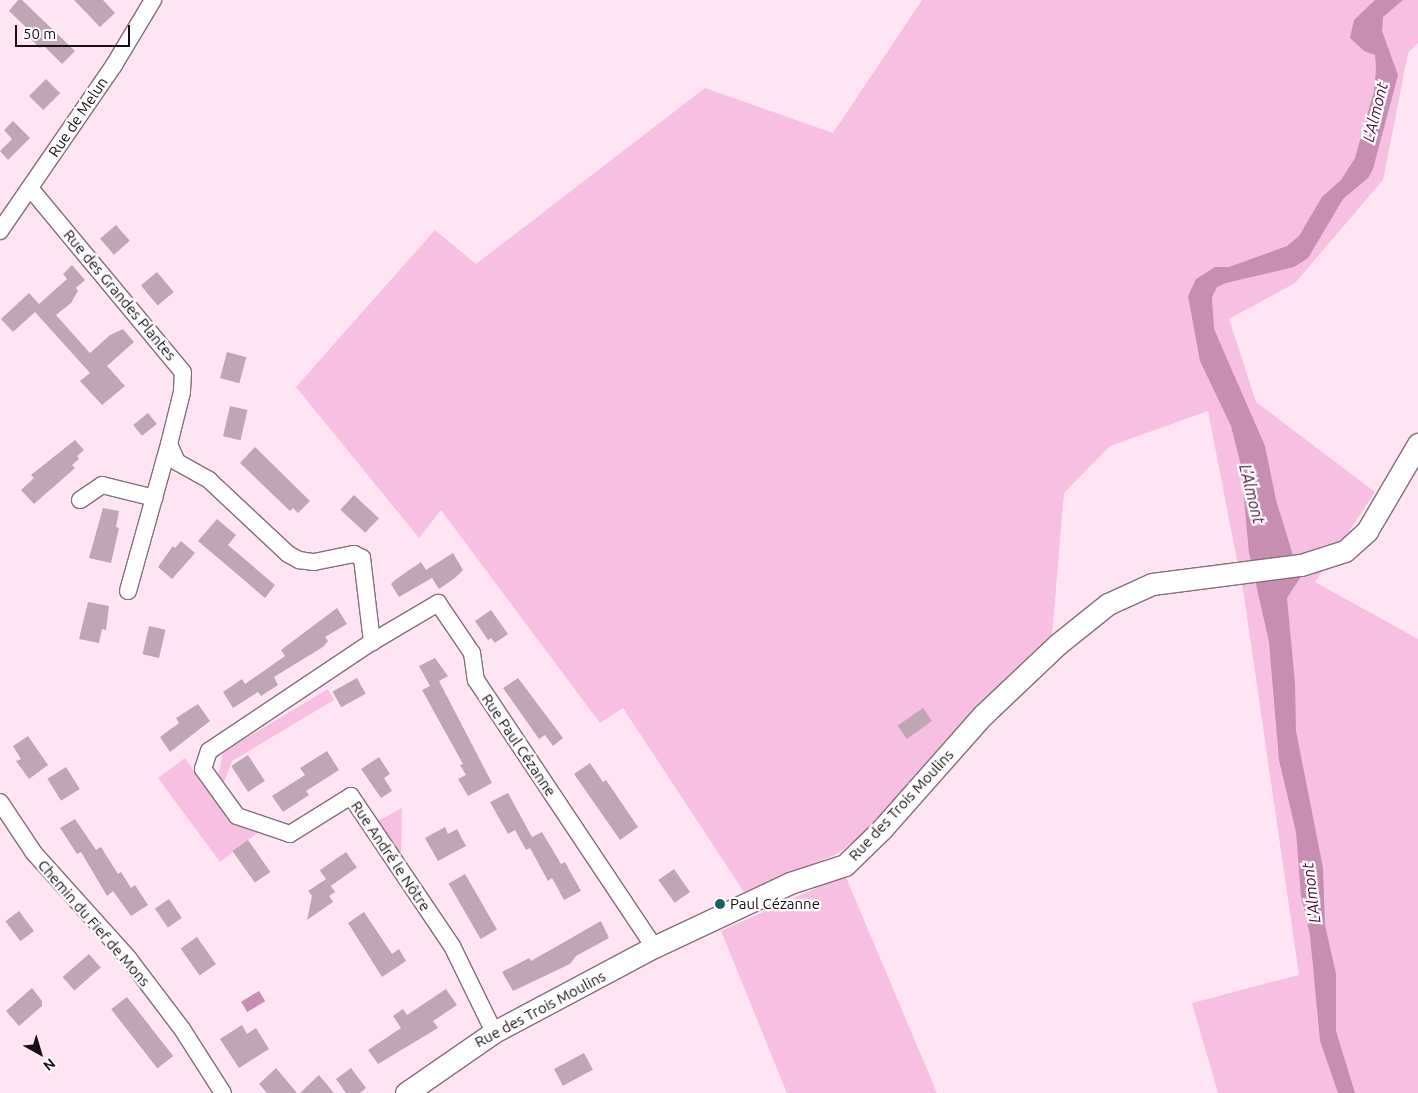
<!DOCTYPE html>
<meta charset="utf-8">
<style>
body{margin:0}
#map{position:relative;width:1418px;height:1093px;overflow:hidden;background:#ffe5f4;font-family:Ubuntu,sans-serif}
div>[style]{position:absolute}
.green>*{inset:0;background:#f7bfe1}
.water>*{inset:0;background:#c78eb2;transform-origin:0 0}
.building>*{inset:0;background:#bea6b4;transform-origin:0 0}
.roads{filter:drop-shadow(1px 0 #856f7c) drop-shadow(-1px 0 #856f7c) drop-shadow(0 1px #856f7c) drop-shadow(0 -1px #856f7c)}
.minor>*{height:16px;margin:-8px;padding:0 8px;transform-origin:8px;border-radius:8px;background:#fff}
.tertiary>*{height:21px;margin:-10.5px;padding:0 10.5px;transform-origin:10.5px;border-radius:10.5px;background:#fff}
.dots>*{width:14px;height:14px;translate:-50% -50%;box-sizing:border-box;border:2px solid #fff;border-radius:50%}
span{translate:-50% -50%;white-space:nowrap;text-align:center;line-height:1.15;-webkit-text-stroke:4.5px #fff;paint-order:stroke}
.street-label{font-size:15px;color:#170e13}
.poi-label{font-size:15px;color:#170e13}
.left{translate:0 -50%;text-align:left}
.water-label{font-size:16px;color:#4f0a3c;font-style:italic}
.north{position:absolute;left:15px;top:1028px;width:50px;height:50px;-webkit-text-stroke:4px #fff;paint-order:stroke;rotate:141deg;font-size:14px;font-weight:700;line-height:20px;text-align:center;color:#170e13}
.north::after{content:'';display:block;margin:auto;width:18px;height:22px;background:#170e13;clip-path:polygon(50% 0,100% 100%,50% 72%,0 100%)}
.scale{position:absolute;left:15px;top:25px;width:115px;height:22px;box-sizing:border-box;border:2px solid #170e13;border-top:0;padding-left:6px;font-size:15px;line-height:18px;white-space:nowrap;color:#170e13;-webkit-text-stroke:4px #fff;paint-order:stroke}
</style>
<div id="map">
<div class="green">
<i style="clip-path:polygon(922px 0,1418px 0,1418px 43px,1408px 53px,1383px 180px,1295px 283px,1229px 319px,1256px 402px,1375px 492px,1315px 582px,1418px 639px,1418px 1093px,1218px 1093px,1192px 1003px,1299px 975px,1244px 596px,1208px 411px,1110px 446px,1064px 493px,1050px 659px,923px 789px,837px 854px,744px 892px,623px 708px,600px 723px,441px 510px,419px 538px,296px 387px,435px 230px,476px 264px,705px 88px,833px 133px)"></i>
<i style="clip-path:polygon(328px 689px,334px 700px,232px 761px,222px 787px,217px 781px,223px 752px)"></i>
<i style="clip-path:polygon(185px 758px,228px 819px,260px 831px,220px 862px,158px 778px)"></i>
<i style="clip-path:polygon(402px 808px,401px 861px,374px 823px)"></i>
<i style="clip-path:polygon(845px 875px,937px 1093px,787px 1093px,721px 931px)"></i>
</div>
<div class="water">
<i style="clip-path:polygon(1375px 0,1403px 0,1383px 17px,1382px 31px,1398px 75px,1373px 169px,1368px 178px,1343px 199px,1308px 258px,1294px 267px,1226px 283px,1217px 287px,1212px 297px,1214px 329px,1265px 446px,1276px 500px,1300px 578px,1287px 598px,1295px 683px,1296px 731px,1323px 868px,1325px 925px,1336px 974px,1336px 1031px,1355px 1093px,1338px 1093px,1320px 1041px,1310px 935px,1301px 896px,1296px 832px,1279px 760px,1269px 642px,1249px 553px,1241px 466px,1231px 426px,1200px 361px,1188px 296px,1196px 279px,1215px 267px,1229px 267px,1287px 246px,1299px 236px,1322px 197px,1341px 180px,1355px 158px,1374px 91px,1376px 69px,1375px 55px,1364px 51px,1350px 38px,1354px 20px)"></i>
<i style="left:259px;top:991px;width:12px;height:21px;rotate:59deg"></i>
</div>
<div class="building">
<i style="clip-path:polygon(18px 0,22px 0,75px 51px,62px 64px,43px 45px,40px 48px,29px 37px,32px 33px,9px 11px)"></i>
<i style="clip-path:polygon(74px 0,103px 0,115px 13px,100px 27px)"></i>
<i style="left:46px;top:79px;width:20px;height:24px;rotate:45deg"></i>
<i style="clip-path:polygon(13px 121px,30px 138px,8px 160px,0 151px,12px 139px,4px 130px)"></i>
<i style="left:116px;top:225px;width:21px;height:21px;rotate:49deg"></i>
<i style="clip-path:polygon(72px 265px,85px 280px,76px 288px,78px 291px,71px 303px,56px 315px,90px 353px,110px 335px,123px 329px,134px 342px,107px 366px,125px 386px,102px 405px,80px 381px,90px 373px,35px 312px,13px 332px,1px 319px,29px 293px,39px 304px,67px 279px,63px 274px)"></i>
<i style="left:157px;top:272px;width:26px;height:21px;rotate:50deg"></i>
<i style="left:227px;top:352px;width:20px;height:27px;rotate:15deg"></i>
<i style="left:230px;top:406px;width:18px;height:31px;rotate:13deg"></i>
<i style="left:148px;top:413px;width:14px;height:19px;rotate:51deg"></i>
<i style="clip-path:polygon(75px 440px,84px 450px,77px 456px,79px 459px,72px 465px,75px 468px,34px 504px,21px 490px,34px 478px,31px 475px)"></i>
<i style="clip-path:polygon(255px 447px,310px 501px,298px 513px,293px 508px,290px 511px,240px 463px)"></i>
<i style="left:354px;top:495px;width:34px;height:20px;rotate:43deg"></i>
<i style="clip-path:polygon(103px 508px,119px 511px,116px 527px,119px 528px,111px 563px,89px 558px)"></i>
<i style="clip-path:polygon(217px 519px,236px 535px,228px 545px,275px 585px,265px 598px,198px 541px)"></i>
<i style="clip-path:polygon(181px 541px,195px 553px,172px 579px,158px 567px,173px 546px,175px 548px)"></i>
<i style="clip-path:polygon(453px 553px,463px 570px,455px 578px,439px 589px,432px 578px,399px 597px,391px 584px,395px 580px,421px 562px,426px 570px)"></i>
<i style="clip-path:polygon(88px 602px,109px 606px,106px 630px,102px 629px,99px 643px,79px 639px)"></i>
<i style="clip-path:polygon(337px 608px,347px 624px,325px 637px,328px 641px,323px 647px,274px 677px,278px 685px,261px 696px,258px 692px,233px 708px,223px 692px,242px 679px,245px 684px,285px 656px,281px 650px)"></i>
<i style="clip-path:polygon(491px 610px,508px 634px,495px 643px,491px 638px,488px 640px,475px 621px)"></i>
<i style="left:149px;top:626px;width:17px;height:29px;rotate:13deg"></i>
<i style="clip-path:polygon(435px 658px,448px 676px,439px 681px,492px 783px,468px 796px,458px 779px,466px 775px,460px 765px,463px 764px,422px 690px,430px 686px,419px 666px)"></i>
<i style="left:357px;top:678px;width:18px;height:28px;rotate:61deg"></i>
<i style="clip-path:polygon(518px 678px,563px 738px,553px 746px,545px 735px,539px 739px,503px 688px)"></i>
<i style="clip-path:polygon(198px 704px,210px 721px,170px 752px,160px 737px,179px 723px,176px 718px)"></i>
<i style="left:923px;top:708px;width:16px;height:31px;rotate:55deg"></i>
<i style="clip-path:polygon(28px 736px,48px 765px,29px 779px,16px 761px,21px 759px,13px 746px)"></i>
<i style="clip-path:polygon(327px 751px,339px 770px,306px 791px,309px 795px,283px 812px,272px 796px,305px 775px,300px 768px)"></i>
<i style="left:248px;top:755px;width:31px;height:20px;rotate:57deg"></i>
<i style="clip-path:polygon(379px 757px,390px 774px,384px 778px,392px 791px,381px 798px,361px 769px)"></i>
<i style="clip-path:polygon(590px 763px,603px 782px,606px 780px,638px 827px,620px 840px,574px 774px)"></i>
<i style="left:66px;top:767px;width:26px;height:22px;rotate:58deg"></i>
<i style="clip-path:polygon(508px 793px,532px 837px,542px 832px,561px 864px,565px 862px,581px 891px,564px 900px,552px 878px,548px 881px,530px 848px,526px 850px,515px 830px,508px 834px,490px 802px)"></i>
<i style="clip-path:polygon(75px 819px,96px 850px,101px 847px,118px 874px,121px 872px,131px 888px,135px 885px,148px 905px,131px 916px,113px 891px,107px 896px,81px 852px,77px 854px,60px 828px)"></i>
<i style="clip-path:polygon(445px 827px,448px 834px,457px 829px,466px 846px,438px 861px,425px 838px)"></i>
<i style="left:248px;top:840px;width:39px;height:19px;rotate:55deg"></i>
<i style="left:346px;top:852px;width:19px;height:32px;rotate:55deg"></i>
<i style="left:674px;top:869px;width:28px;height:19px;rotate:55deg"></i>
<i style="left:465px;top:874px;width:64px;height:19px;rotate:60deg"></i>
<i style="clip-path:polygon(326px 879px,335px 892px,329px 896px,333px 902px,307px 920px,312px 896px,308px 891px)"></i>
<i style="left:169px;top:899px;width:23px;height:17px;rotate:56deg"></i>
<i style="left:19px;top:911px;width:25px;height:17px;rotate:53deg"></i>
<i style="clip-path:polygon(364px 912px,392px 954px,399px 949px,406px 961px,382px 977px,348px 923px)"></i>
<i style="clip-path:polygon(601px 921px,609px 938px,576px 956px,570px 964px,513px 991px,502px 972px,529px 958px,531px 961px)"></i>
<i style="left:197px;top:937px;width:33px;height:20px;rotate:55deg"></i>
<i style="left:89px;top:954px;width:18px;height:35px;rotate:49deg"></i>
<i style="clip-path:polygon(32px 988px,42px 1001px,42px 1006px,19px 1026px,6px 1011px)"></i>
<i style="clip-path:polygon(446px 989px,457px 1005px,433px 1021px,438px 1028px,378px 1064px,368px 1050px,401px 1028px,393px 1016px,403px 1009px,407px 1015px)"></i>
<i style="left:127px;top:997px;width:75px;height:20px;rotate:52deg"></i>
<i style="clip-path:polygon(242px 1025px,247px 1034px,256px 1028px,269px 1049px,239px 1068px,220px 1039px)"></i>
<i style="left:584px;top:1053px;width:19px;height:34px;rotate:62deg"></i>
<i style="clip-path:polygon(276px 1068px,297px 1093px,267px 1093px,259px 1084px)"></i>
<i style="clip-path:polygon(351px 1068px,366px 1088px,360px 1093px,346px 1093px,336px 1079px)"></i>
<i style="clip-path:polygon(319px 1075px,334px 1093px,300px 1093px)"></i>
</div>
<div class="roads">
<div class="minor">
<i style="left:30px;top:188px;width:239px;rotate:50.3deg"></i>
<i style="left:183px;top:372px;width:20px;rotate:93deg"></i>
<i style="left:182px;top:392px;width:54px;rotate:104deg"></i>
<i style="left:169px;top:444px;width:20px;rotate:66deg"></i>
<i style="left:177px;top:462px;width:37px;rotate:29deg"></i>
<i style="left:209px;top:480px;width:108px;rotate:43.1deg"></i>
<i style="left:288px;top:554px;width:13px;rotate:29deg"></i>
<i style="left:299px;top:560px;width:15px;rotate:8deg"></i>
<i style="left:314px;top:562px;width:41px;rotate:-11.3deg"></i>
<i style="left:354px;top:554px;width:9px;rotate:27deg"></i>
<i style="left:362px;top:558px;width:85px;rotate:83.2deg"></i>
<i style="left:0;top:231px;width:201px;rotate:-55.5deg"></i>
<i style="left:114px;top:65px;width:76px;rotate:-59deg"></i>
<i style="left:80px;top:500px;width:27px;rotate:-34deg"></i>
<i style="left:102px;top:485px;width:54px;rotate:14deg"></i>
<i style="left:128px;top:591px;width:153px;rotate:-74.4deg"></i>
<i style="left:0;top:802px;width:61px;rotate:56.3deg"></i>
<i style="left:34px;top:853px;width:142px;rotate:48.1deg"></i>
<i style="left:129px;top:959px;width:88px;rotate:52.9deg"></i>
<i style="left:182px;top:1029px;width:76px;rotate:57.4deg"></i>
<i style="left:494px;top:1032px;width:96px;rotate:-116deg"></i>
<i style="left:452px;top:946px;width:181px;rotate:-124deg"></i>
<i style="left:351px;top:796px;width:72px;rotate:148.1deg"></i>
<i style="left:290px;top:834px;width:56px;rotate:-161.2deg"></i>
<i style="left:237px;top:816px;width:58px;rotate:-125.9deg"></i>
<i style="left:203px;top:769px;width:19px;rotate:-72deg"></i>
<i style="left:209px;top:751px;width:196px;rotate:-33.8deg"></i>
<i style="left:372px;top:642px;width:77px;rotate:-30.6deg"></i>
<i style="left:438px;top:603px;width:60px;rotate:55.8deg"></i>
<i style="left:472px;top:653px;width:27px;rotate:82deg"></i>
<i style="left:476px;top:680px;width:321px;rotate:56.3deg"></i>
</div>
<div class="tertiary">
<i style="left:406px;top:1093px;width:107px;rotate:-34.7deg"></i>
<i style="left:494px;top:1032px;width:181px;rotate:-28deg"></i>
<i style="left:654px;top:947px;width:150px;rotate:-25.2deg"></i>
<i style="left:790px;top:883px;width:58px;rotate:-18.1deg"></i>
<i style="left:845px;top:865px;width:52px;rotate:-44.2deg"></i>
<i style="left:882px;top:829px;width:152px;rotate:-48.5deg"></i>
<i style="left:983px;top:715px;width:103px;rotate:-43.4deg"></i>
<i style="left:1058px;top:644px;width:64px;rotate:-38.7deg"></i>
<i style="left:1108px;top:604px;width:48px;rotate:-24.4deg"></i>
<i style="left:1152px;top:584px;width:150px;rotate:-7.3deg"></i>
<i style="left:1301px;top:565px;width:46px;rotate:-17.7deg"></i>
<i style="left:1345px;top:551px;width:30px;rotate:-42deg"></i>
<i style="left:1367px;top:531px;width:101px;rotate:-59.6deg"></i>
</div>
</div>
<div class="dots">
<i style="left:720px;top:904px;background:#136360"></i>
</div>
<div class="street-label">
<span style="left:78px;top:117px;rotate:-56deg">Rue de Melun</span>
<span style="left:120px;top:295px;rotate:50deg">Rue des Grandes Plantes</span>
<span style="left:519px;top:745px;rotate:56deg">Rue Paul Cézanne</span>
<span style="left:901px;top:805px;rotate:-47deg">Rue des Trois Moulins</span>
<span style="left:391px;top:856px;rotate:56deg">Rue André le Nôtre</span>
<span style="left:94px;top:923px;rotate:49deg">Chemin du Fief de Mons</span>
<span style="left:540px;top:1009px;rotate:-28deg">Rue des Trois Moulins</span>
</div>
<div class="poi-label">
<span class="left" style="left:730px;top:904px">Paul Cézanne</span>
</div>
<div class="water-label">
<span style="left:1375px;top:112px;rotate:-76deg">L'Almont</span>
<span style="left:1252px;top:494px;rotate:76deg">L'Almont</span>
<span style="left:1311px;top:893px;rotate:-97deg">L'Almont</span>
</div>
<div class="north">N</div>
<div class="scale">50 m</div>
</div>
